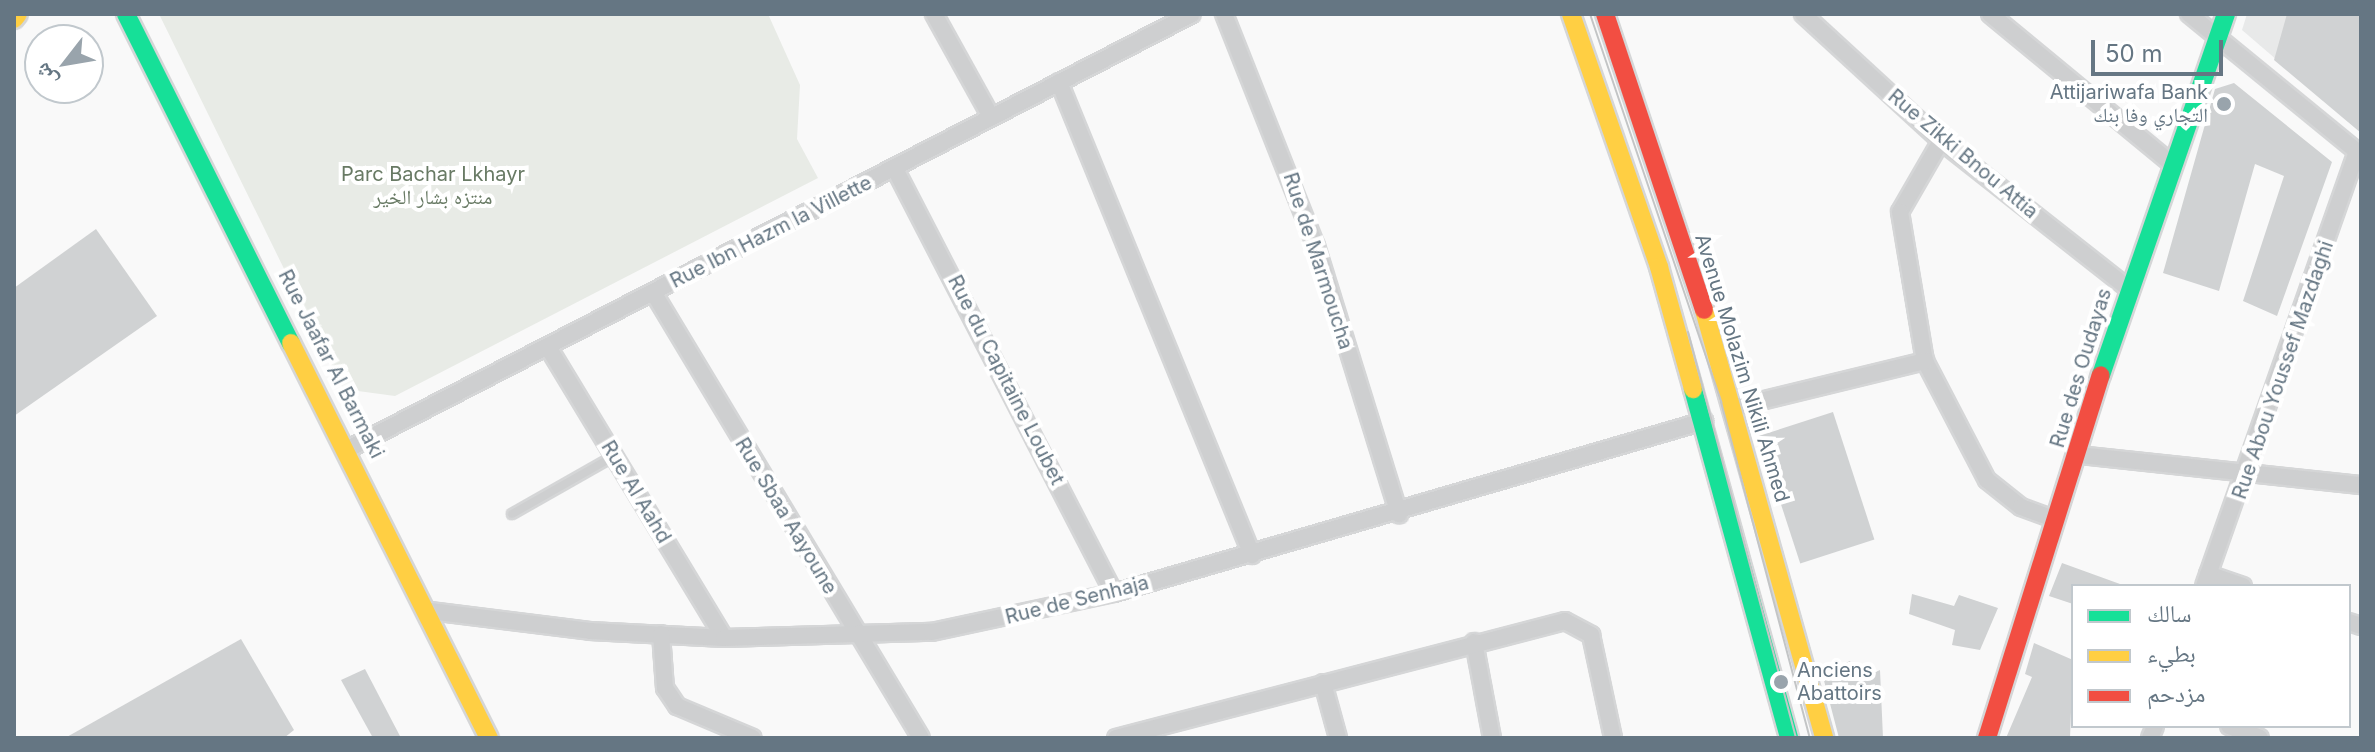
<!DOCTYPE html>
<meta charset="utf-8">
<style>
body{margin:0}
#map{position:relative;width:2375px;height:752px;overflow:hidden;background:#f9f9f9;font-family:Inter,"Noto Naskh Arabic",sans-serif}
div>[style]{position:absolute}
.built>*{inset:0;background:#e8e9e9}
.green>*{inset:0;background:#e8ebe6}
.building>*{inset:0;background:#d0d2d3;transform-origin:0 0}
.roads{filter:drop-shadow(2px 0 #d5d6d7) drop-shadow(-2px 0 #d5d6d7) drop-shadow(0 2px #d5d6d7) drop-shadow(0 -2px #d5d6d7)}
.lane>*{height:8px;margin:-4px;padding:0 4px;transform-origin:4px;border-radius:4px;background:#cecfd0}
.street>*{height:16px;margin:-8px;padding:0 8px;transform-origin:8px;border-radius:8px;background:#cecfd0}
.fast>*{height:18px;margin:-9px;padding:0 9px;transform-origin:9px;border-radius:9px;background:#16e098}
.slow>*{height:18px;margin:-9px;padding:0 9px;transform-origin:9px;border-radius:9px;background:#ffcf43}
.jam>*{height:18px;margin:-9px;padding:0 9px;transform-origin:9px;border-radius:9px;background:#f24e42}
.tram>*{height:2px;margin:-1px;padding:0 1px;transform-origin:1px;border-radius:1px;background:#c3c5c6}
.dots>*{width:22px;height:22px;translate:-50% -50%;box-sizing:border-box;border:4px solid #fff;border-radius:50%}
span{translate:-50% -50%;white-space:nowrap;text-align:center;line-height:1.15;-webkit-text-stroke:8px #fff;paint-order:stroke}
.poi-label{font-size:20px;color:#657683}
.right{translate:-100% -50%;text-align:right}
.left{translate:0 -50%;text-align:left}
.street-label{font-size:20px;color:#657683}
.park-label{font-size:20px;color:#687a64}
.frame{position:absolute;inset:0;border:16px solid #657683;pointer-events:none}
.legend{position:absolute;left:2071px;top:584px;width:280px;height:144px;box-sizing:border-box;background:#fff;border:2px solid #c1c8cd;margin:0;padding:10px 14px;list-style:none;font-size:24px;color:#657683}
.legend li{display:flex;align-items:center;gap:16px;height:40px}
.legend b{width:40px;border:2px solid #c1c8cd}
.north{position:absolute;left:24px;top:24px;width:80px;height:80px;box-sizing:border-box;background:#fff;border:2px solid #c1c8cd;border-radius:50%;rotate:239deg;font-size:22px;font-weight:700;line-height:32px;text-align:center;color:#657683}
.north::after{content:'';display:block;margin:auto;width:28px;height:36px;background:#99a4ac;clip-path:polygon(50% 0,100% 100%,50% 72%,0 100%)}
.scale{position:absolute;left:2091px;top:40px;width:132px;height:36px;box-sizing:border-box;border:4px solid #657683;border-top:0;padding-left:10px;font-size:24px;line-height:28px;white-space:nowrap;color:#657683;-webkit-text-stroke:6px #fff;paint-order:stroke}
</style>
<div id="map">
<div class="built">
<i style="clip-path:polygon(2247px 14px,2361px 14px,2361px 132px,2242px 30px)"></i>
</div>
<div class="green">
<i style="clip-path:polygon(159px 14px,768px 14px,800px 85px,797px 139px,818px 178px,395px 396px,343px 389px)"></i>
</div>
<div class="building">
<i style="clip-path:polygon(2287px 14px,2361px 14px,2361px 133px,2274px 60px)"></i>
<i style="clip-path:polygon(2234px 83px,2332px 162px,2277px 316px,2243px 301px,2284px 176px,2255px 164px,2219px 291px,2163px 273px,2215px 89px)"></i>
<i style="clip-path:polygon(96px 229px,157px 316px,14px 416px,14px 288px)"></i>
<i style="left:1833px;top:412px;width:134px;height:78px;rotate:72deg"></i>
<i style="clip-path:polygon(2062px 563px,2120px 584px,2120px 586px,2073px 586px,2073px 604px,2049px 596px)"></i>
<i style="clip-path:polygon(1912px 594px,1954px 606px,1959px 595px,1998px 608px,1980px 650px,1952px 645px,1955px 630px,1909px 614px)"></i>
<i style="clip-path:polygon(241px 639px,294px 730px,284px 738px,65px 738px)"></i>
<i style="clip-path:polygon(2034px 643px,2073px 660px,2070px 738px,2006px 738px,2032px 677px,2025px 674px)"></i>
<i style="clip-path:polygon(1850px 661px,1858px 680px,1880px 670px,1883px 738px,1839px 738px,1822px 673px)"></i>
<i style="clip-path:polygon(365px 669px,401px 738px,373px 738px,341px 680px)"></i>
</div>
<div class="roads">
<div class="lane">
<i style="left:512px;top:514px;width:117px;rotate:-29.6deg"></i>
</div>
<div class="street">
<i style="left:934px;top:14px;width:118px;rotate:61deg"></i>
<i style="left:1224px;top:14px;width:250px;rotate:68.4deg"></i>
<i style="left:1316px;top:246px;width:281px;rotate:72.8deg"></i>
<i style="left:1803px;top:14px;width:188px;rotate:42.6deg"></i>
<i style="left:1941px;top:141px;width:238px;rotate:38.2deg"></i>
<i style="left:1990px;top:14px;width:234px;rotate:39.5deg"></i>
<i style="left:2189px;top:14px;width:222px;rotate:39.3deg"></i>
<i style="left:1059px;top:82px;width:511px;rotate:67.8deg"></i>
<i style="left:1941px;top:141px;width:82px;rotate:120deg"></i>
<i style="left:1900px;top:212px;width:151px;rotate:80.5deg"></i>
<i style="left:1925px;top:361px;width:134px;rotate:62.5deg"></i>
<i style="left:1987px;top:480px;width:43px;rotate:38.5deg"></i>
<i style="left:2021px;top:507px;width:37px;rotate:20deg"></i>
<i style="left:895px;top:169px;width:477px;rotate:62.7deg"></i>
<i style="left:653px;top:292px;width:520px;rotate:59deg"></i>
<i style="left:548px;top:347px;width:340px;rotate:58.8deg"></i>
<i style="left:1736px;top:407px;width:195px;rotate:-13.7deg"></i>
<i style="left:350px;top:448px;width:947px;rotate:-27.27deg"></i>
<i style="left:2079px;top:455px;width:284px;rotate:6.1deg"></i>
<i style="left:2208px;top:574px;width:37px;rotate:19deg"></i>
<i style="left:2204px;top:586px;width:460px;rotate:-70.6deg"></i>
<i style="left:430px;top:611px;width:161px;rotate:7.1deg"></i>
<i style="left:590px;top:631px;width:134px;rotate:3deg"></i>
<i style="left:724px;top:638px;width:208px;rotate:-1.7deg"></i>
<i style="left:932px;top:632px;width:186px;rotate:-12.1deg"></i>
<i style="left:1114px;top:593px;width:615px;rotate:-16.25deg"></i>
<i style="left:2349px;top:622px;width:13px;rotate:18deg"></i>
<i style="left:661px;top:634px;width:54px;rotate:85.8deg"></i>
<i style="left:665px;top:688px;width:22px;rotate:56deg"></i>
<i style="left:677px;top:706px;width:82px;rotate:22.8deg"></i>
<i style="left:1474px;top:642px;width:98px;rotate:79.4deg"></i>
<i style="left:1323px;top:683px;width:57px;rotate:74.7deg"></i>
<i style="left:2229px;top:726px;width:33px;rotate:21deg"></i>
<i style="left:1116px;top:738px;width:464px;rotate:-14.6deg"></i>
<i style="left:1565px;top:621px;width:30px;rotate:28deg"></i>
<i style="left:1591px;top:635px;width:105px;rotate:77.9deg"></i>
<i style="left:2150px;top:738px;width:13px;rotate:-67deg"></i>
</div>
<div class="fast">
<i style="left:126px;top:14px;width:368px;rotate:63.4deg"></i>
<i style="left:2101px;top:375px;width:382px;rotate:-70.9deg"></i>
<i style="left:1693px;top:389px;width:362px;rotate:74.6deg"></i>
</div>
<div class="slow">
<i style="left:1571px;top:14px;width:268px;rotate:70.8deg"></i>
<i style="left:1659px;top:267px;width:127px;rotate:74.4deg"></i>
<i style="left:14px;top:19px;width:6px;rotate:-51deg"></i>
<i style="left:1704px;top:310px;width:445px;rotate:74.3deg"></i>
<i style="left:291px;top:343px;width:442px;rotate:63.4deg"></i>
</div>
<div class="jam">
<i style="left:1605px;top:14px;width:312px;rotate:71.5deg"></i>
<i style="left:1987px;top:738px;width:380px;rotate:-72.6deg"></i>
</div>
</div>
<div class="tram">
<i style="left:1590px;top:14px;width:410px;rotate:71.3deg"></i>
<i style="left:1721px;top:402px;width:348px;rotate:75.2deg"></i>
<i style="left:1688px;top:332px;width:420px;rotate:75.1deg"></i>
</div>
<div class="dots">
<i style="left:2224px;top:104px;background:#99a4ac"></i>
<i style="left:1781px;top:682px;background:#99a4ac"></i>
</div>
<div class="poi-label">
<span class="right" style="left:2208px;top:104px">Attijariwafa Bank<br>التجاري وفا بنك</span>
<span class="left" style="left:1797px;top:682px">Anciens<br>Abattoirs</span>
</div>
<div class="street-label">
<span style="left:1963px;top:154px;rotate:40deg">Rue Zikki Bnou Attia</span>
<span style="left:771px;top:232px;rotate:-27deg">Rue Ibn Hazm la Villette</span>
<span style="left:1318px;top:261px;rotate:72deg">Rue de Marmoucha</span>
<span style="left:331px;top:364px;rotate:63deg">Rue Jaafar Al Barmaki</span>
<span style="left:1742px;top:368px;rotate:73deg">Avenue Molazim Nikili Ahmed</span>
<span style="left:2081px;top:368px;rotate:-73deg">Rue des Oudayas</span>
<span style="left:2283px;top:370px;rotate:-71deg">Rue Abou Youssef Mazdaghi</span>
<span style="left:1006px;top:380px;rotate:63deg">Rue du Capitaine Loubet</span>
<span style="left:636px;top:492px;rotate:59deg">Rue Al Aahd</span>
<span style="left:786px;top:516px;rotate:59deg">Rue Sbaa Aayoune</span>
<span style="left:1077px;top:600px;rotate:-14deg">Rue de Senhaja</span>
</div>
<div class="park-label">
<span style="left:433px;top:186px">Parc Bachar Lkhayr<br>منتزه بشار الخير</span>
</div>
<div class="frame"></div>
<ul class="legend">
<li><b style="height:10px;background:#16e098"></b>سالك</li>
<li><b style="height:10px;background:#ffcf43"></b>بطيء</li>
<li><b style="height:10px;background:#f24e42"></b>مزدحم</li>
</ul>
<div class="north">ش</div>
<div class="scale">50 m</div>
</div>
